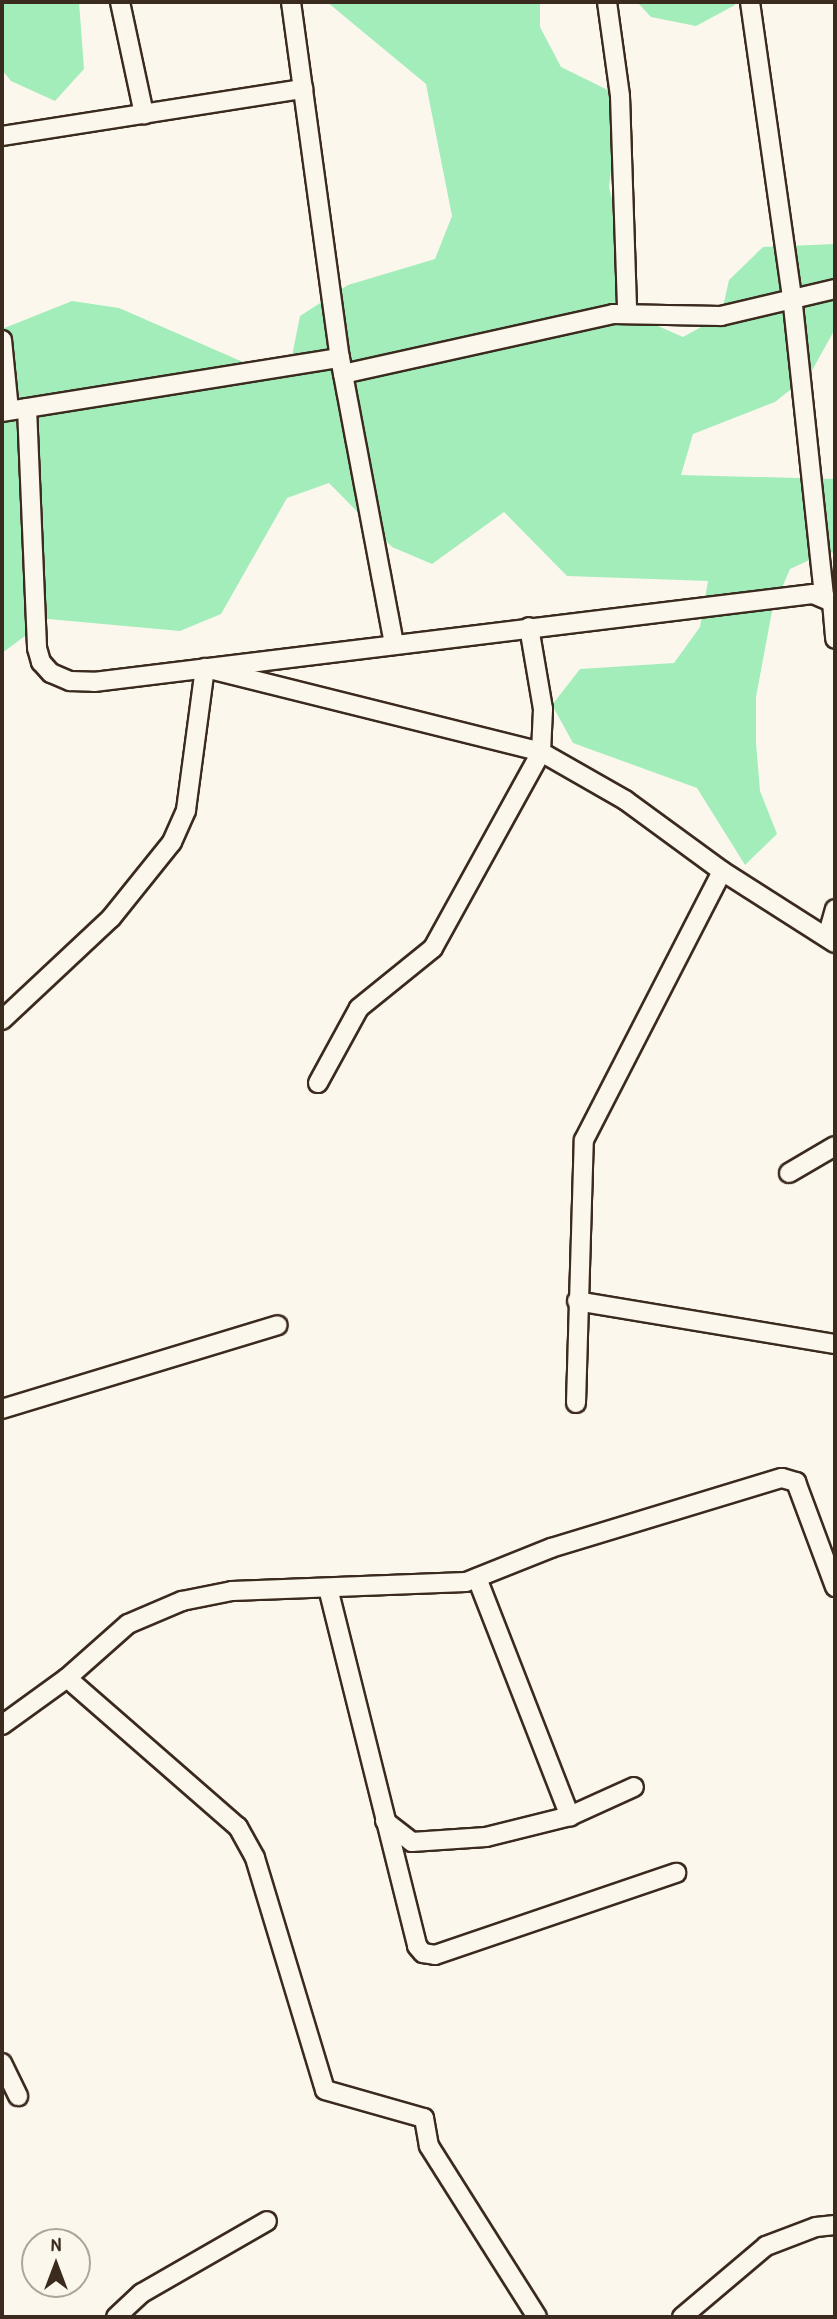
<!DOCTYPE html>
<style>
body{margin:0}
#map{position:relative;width:837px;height:2319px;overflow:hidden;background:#fbf7ec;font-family:"Patrick Hand",sans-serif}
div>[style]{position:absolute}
.green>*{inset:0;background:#a3edbb}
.roads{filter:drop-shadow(2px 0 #3b2a1e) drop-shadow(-2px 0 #3b2a1e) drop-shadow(0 2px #3b2a1e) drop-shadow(0 -2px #3b2a1e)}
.minor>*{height:18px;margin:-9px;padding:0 9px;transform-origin:9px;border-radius:9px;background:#fbf7ec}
span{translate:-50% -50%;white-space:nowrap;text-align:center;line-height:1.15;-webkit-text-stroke:5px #fbf7ec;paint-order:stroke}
.frame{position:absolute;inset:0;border:4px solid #3b2a1e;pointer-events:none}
.north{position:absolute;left:21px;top:2228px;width:70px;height:70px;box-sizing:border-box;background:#fbf7ec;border:2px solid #aea59a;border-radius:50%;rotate:0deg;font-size:19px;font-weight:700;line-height:28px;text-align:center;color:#3b2a1e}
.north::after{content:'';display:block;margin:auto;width:24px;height:32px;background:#3b2a1e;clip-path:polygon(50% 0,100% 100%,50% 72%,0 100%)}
</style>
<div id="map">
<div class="green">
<i style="clip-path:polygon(2px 2px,79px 2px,84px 69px,55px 101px,11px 81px,2px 70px)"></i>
<i style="clip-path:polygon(327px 2px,540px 2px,540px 27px,561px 67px,620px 96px,609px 187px,642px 319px,683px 337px,721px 316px,729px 280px,763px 247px,835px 244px,835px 329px,810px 374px,775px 402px,693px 434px,681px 475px,835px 479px,835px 554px,829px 551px,790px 569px,772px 611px,756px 697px,756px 743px,760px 791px,777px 834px,745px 865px,697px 788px,573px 743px,552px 705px,580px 669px,674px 663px,700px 627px,708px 581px,567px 576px,504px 512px,432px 564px,392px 547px,329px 483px,287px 498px,221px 614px,180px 631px,48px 619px,2px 653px,2px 329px,72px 301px,119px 308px,243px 362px,291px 361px,300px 316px,348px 285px,435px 259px,452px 216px,426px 84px)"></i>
<i style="clip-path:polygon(637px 2px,734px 2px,735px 5px,696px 26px,651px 17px)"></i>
</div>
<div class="roads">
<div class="minor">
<i style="left:120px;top:2px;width:115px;rotate:77.9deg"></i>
<i style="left:291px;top:2px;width:359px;rotate:82.2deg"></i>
<i style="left:340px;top:358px;width:291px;rotate:79.3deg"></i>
<i style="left:607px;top:2px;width:95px;rotate:82.1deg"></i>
<i style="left:620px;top:96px;width:216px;rotate:88.1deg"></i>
<i style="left:750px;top:2px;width:297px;rotate:81.9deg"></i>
<i style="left:792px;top:296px;width:301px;rotate:83.9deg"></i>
<i style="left:2px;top:136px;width:305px;rotate:-8.9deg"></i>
<i style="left:2px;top:340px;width:70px;rotate:84.3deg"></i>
<i style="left:343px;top:374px;width:277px;rotate:-12.5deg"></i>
<i style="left:613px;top:314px;width:108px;rotate:1.1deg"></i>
<i style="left:721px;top:316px;width:117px;rotate:-13.3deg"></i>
<i style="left:27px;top:408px;width:240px;rotate:87.6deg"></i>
<i style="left:37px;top:648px;width:15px;rotate:74deg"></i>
<i style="left:41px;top:662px;width:15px;rotate:48deg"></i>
<i style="left:51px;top:673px;width:21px;rotate:23deg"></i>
<i style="left:70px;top:681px;width:24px;rotate:2deg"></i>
<i style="left:94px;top:682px;width:724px;rotate:-6.98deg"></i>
<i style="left:813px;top:594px;width:21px;rotate:23deg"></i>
<i style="left:832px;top:602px;width:37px;rotate:85deg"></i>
<i style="left:2px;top:412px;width:342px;rotate:-9.1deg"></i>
<i style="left:827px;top:937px;width:29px;rotate:-74deg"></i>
<i style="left:2px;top:1020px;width:149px;rotate:-43.1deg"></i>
<i style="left:111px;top:918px;width:97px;rotate:-51.2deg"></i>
<i style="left:172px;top:842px;width:35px;rotate:-66deg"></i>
<i style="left:186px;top:810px;width:143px;rotate:-82.4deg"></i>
<i style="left:205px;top:668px;width:346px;rotate:14deg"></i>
<i style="left:541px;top:752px;width:97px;rotate:29.7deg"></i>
<i style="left:625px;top:800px;width:120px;rotate:36.2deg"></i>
<i style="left:722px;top:871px;width:134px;rotate:32.5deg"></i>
<i style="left:318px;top:1083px;width:85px;rotate:-61.3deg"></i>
<i style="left:359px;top:1008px;width:95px;rotate:-39deg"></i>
<i style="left:433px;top:948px;width:224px;rotate:-61.1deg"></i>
<i style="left:541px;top:752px;width:43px;rotate:-87.3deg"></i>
<i style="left:543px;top:709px;width:83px;rotate:-99.7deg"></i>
<i style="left:789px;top:1173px;width:53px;rotate:-30.4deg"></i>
<i style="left:577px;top:1301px;width:262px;rotate:9.5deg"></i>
<i style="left:576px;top:1403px;width:263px;rotate:-88.3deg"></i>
<i style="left:584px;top:1140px;width:302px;rotate:-62.8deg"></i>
<i style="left:2px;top:1409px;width:288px;rotate:-16.9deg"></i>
<i style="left:477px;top:1578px;width:256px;rotate:68.7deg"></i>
<i style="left:328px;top:1588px;width:369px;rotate:76deg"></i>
<i style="left:417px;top:1946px;width:9px;rotate:49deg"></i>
<i style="left:423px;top:1953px;width:12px;rotate:9deg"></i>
<i style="left:435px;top:1955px;width:255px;rotate:-18.8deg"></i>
<i style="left:67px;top:1678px;width:227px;rotate:41.1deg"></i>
<i style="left:238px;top:1827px;width:35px;rotate:61deg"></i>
<i style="left:255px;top:1858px;width:242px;rotate:73.2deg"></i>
<i style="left:325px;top:2090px;width:103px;rotate:15.8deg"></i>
<i style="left:424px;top:2118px;width:28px;rotate:80deg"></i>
<i style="left:429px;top:2146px;width:202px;rotate:57.7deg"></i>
<i style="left:2px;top:1725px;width:80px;rotate:-35.9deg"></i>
<i style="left:67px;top:1678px;width:81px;rotate:-41.5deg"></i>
<i style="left:128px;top:1624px;width:59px;rotate:-23.1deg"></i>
<i style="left:182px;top:1601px;width:51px;rotate:-11.3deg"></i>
<i style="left:232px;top:1591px;width:234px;rotate:-2.2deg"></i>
<i style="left:466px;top:1582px;width:92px;rotate:-21.8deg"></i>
<i style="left:551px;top:1548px;width:241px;rotate:-16.9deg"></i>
<i style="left:782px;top:1478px;width:15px;rotate:16deg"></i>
<i style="left:796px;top:1482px;width:112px;rotate:69.6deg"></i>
<i style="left:385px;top:1821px;width:34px;rotate:38deg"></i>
<i style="left:412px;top:1842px;width:74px;rotate:-3.9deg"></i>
<i style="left:486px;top:1837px;width:87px;rotate:-14deg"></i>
<i style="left:570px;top:1816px;width:70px;rotate:-24.4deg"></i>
<i style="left:2px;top:2063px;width:37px;rotate:64deg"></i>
<i style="left:116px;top:2317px;width:35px;rotate:-43deg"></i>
<i style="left:142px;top:2293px;width:144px;rotate:-29.9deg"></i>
<i style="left:682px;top:2317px;width:110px;rotate:-40.2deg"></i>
<i style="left:766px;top:2246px;width:53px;rotate:-20.8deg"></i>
<i style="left:816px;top:2227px;width:19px;rotate:-6deg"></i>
</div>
</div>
<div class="frame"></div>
<div class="north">N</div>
</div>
